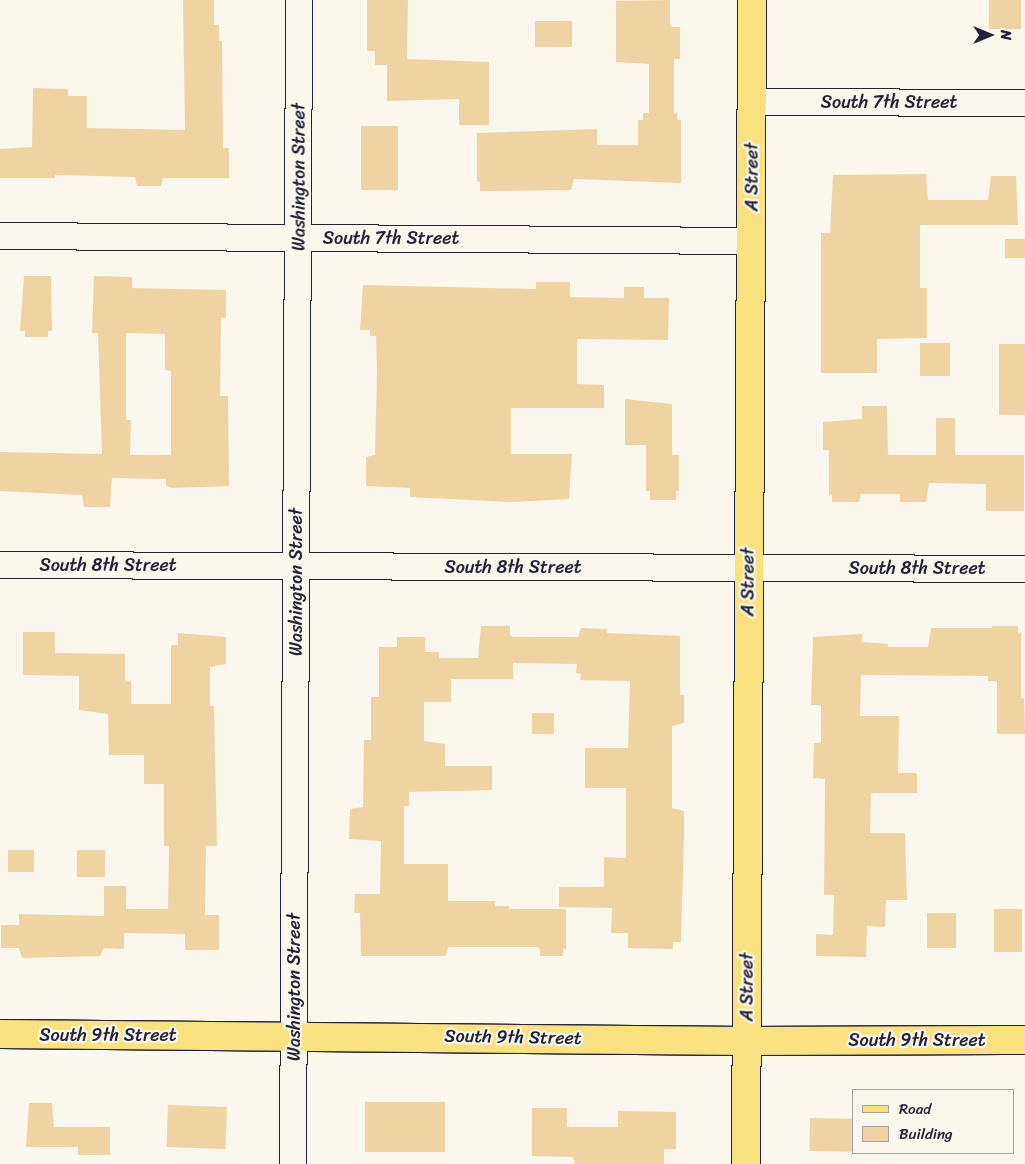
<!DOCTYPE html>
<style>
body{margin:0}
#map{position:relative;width:1025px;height:1164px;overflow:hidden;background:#fbf7ec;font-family:Sriracha,sans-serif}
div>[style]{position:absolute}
.building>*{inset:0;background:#f0d3a3;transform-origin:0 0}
.roads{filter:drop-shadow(1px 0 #22223b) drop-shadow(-1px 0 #22223b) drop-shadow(0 1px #22223b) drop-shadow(0 -1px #22223b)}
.minor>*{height:26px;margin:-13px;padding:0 13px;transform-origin:13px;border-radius:13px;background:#fbf7ec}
.major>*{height:28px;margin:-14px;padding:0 14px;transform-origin:14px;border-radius:14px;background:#fae180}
span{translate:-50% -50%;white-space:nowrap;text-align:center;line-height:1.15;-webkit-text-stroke:4.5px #fbf7ec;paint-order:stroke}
.street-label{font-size:18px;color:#22223b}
.legend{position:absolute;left:852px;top:1089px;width:162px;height:65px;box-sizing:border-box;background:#fbf7ec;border:1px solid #a4a2a5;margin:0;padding:6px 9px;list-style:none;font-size:15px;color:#22223b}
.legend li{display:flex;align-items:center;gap:10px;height:25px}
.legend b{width:25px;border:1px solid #a4a2a5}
.north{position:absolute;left:965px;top:10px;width:50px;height:50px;-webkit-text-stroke:4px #fbf7ec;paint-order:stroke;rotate:90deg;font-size:14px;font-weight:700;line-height:20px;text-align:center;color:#22223b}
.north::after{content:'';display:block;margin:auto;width:18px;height:22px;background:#22223b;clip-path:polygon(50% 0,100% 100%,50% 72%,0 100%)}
</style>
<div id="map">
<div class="building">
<i style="clip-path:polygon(183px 0,214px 0,214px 25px,219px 25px,219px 41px,222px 41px,223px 148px,229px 148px,229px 178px,163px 178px,161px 186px,137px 186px,135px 177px,55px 175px,55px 178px,0 178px,0 149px,32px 147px,33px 88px,68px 89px,68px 96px,87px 96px,87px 128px,185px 130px)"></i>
<i style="clip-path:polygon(367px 0,408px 0,407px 59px,489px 62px,489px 125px,459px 125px,459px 99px,387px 101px,387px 65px,375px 65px,375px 51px,367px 51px)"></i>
<i style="clip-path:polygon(670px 0,670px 24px,672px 27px,680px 27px,680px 59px,674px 59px,674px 113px,677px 113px,677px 120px,681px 120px,681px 183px,574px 179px,571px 190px,480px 191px,480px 182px,477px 182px,477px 133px,597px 129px,597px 145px,638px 145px,638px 120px,643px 120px,643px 113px,649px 113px,649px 64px,616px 62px,616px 1px)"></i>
<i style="left:989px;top:0;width:32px;height:29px"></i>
<i style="left:535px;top:21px;width:37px;height:26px"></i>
<i style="left:361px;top:126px;width:37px;height:64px"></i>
<i style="clip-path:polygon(926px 174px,928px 200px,988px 200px,991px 176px,1016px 176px,1018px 225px,920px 225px,920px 288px,927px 288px,927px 338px,877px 339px,877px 373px,821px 373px,821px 233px,830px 233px,833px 175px)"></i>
<i style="left:1005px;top:239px;width:20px;height:19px"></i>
<i style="clip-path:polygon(24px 276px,51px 276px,52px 331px,48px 331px,48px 337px,25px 337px,25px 331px,20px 331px)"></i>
<i style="clip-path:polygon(evenodd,94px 276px,132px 277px,132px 288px,226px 290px,226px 318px,221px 318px,220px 396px,228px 396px,229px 486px,173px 488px,166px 486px,166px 479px,112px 478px,110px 507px,84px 507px,82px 495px,0 491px,0 452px,102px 454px,98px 333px,92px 333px,94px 276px,126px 333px,165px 334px,165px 370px,171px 371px,171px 455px,130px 455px,131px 420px,126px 420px,126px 333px)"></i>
<i style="clip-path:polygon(536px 282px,570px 282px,570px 297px,624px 298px,624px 287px,644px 287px,644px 298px,669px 298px,668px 340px,577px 339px,577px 384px,604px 385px,604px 408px,511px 408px,511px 454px,572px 454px,569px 499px,512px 502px,410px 497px,410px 488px,366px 486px,366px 457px,375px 455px,377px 372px,376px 336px,370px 336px,370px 330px,360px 330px,363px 285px,536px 289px)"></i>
<i style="left:920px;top:343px;width:30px;height:33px"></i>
<i style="left:999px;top:344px;width:26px;height:71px"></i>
<i style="clip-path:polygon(625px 399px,672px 404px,672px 455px,679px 455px,679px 491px,676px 491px,676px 500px,650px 500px,650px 491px,646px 491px,646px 445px,625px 445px)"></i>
<i style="clip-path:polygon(862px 406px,887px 406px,888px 455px,936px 455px,936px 418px,955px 418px,955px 455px,1024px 455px,1024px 511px,986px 511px,986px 484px,929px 483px,926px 502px,900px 502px,900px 494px,861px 494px,859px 502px,832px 502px,832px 495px,829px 495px,829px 450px,823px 450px,823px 422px,862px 419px)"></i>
<i style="clip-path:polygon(481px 626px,510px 626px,510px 635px,513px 637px,578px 637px,581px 628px,607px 629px,607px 633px,680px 636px,680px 695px,684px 695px,684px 723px,672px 726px,672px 808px,684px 811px,684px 837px,681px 942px,673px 942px,673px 949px,628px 948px,628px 933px,611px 933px,612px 908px,559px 907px,559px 887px,604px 887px,604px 857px,626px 858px,626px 788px,585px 788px,585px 748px,628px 748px,630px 681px,580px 680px,581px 674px,576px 673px,577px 664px,513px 663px,513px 679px,451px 679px,451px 702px,424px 702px,424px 741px,445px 744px,445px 766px,492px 766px,492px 790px,409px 792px,409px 806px,404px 806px,404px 864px,448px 864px,448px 901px,495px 901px,495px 906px,509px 906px,509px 909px,566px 909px,566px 949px,563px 949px,563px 956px,540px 956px,540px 949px,537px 947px,448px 947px,446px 956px,361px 956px,360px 913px,354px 913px,355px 894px,380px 894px,381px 841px,349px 839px,350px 809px,363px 807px,364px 740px,371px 740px,371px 697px,379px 697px,379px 647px,397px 647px,397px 637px,425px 637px,425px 652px,439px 652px,439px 658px,478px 658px)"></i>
<i style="clip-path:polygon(992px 626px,1018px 626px,1018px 633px,1021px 633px,1021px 698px,1024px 698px,1025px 734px,997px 734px,997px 681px,988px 681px,988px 676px,861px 675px,860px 716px,899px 716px,898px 773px,917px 773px,917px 793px,871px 793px,870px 833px,905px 833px,907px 900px,886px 900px,885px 927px,867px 926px,866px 957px,816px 956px,816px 934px,833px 935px,834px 895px,824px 895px,825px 779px,813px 778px,814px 743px,821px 743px,821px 705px,811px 705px,813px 637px,862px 634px,862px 642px,888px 644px,888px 647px,928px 647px,931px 628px,992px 628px)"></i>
<i style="clip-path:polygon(23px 632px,55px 632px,55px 653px,125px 654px,125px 681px,131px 681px,131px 704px,171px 704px,171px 645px,178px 645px,178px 633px,226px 637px,226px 664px,210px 667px,210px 706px,214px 706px,217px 846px,206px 846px,205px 915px,219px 915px,219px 950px,185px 950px,185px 934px,124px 933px,124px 949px,104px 948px,100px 956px,22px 958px,19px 948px,1px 948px,1px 925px,19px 925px,19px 914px,104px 916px,104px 886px,126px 886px,126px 909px,168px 909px,169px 846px,164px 846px,164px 784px,144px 784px,144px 755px,109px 755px,108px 714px,79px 710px,79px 676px,23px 675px)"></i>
<i style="left:532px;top:713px;width:22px;height:21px"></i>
<i style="left:8px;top:850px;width:26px;height:22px"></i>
<i style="left:77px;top:850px;width:28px;height:27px"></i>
<i style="left:994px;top:909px;width:28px;height:43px"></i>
<i style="left:927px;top:913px;width:29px;height:35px"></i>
<i style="left:365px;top:1102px;width:80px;height:50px"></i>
<i style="clip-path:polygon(29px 1103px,52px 1103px,54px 1127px,110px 1127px,110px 1155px,78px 1155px,78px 1147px,26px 1147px)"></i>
<i style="left:168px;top:1105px;width:59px;height:42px;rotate:2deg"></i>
<i style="clip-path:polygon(532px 1108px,567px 1108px,567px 1127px,618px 1127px,618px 1111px,676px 1112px,676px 1149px,664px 1149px,664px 1164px,575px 1164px,573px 1157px,532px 1156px)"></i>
<i style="left:810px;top:1118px;width:44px;height:33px;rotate:1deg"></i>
</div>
<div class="roads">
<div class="minor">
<i style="left:753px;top:102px;width:272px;rotate:0.2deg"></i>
<i style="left:0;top:236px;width:752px;rotate:0.38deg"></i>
<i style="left:0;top:565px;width:1025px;rotate:0.22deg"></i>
<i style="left:293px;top:1164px;width:1164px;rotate:-89.7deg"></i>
</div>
<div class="major">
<i style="left:0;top:1034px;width:746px;rotate:0.54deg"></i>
<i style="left:746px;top:1041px;width:279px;rotate:-0.2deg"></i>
<i style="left:746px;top:1164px;width:1164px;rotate:-89.7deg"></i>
</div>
</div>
<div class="street-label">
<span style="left:889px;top:102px">South 7th Street</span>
<span style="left:299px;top:177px;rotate:-90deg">Washington Street</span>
<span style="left:752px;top:177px;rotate:-90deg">A Street</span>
<span style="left:391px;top:238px">South 7th Street</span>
<span style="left:108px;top:565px">South 8th Street</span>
<span style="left:513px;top:567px">South 8th Street</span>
<span style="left:917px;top:568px">South 8th Street</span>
<span style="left:296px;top:582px;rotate:-90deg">Washington Street</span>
<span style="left:748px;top:582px;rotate:-90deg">A Street</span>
<span style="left:294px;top:987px;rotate:-90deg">Washington Street</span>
<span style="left:747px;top:987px;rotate:-90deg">A Street</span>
<span style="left:108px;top:1035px">South 9th Street</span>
<span style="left:513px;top:1037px;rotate:1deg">South 9th Street</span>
<span style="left:917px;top:1040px">South 9th Street</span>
</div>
<ul class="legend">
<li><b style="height:6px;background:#fae180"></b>Road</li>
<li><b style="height:14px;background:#f0d3a3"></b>Building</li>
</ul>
<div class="north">N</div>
</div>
